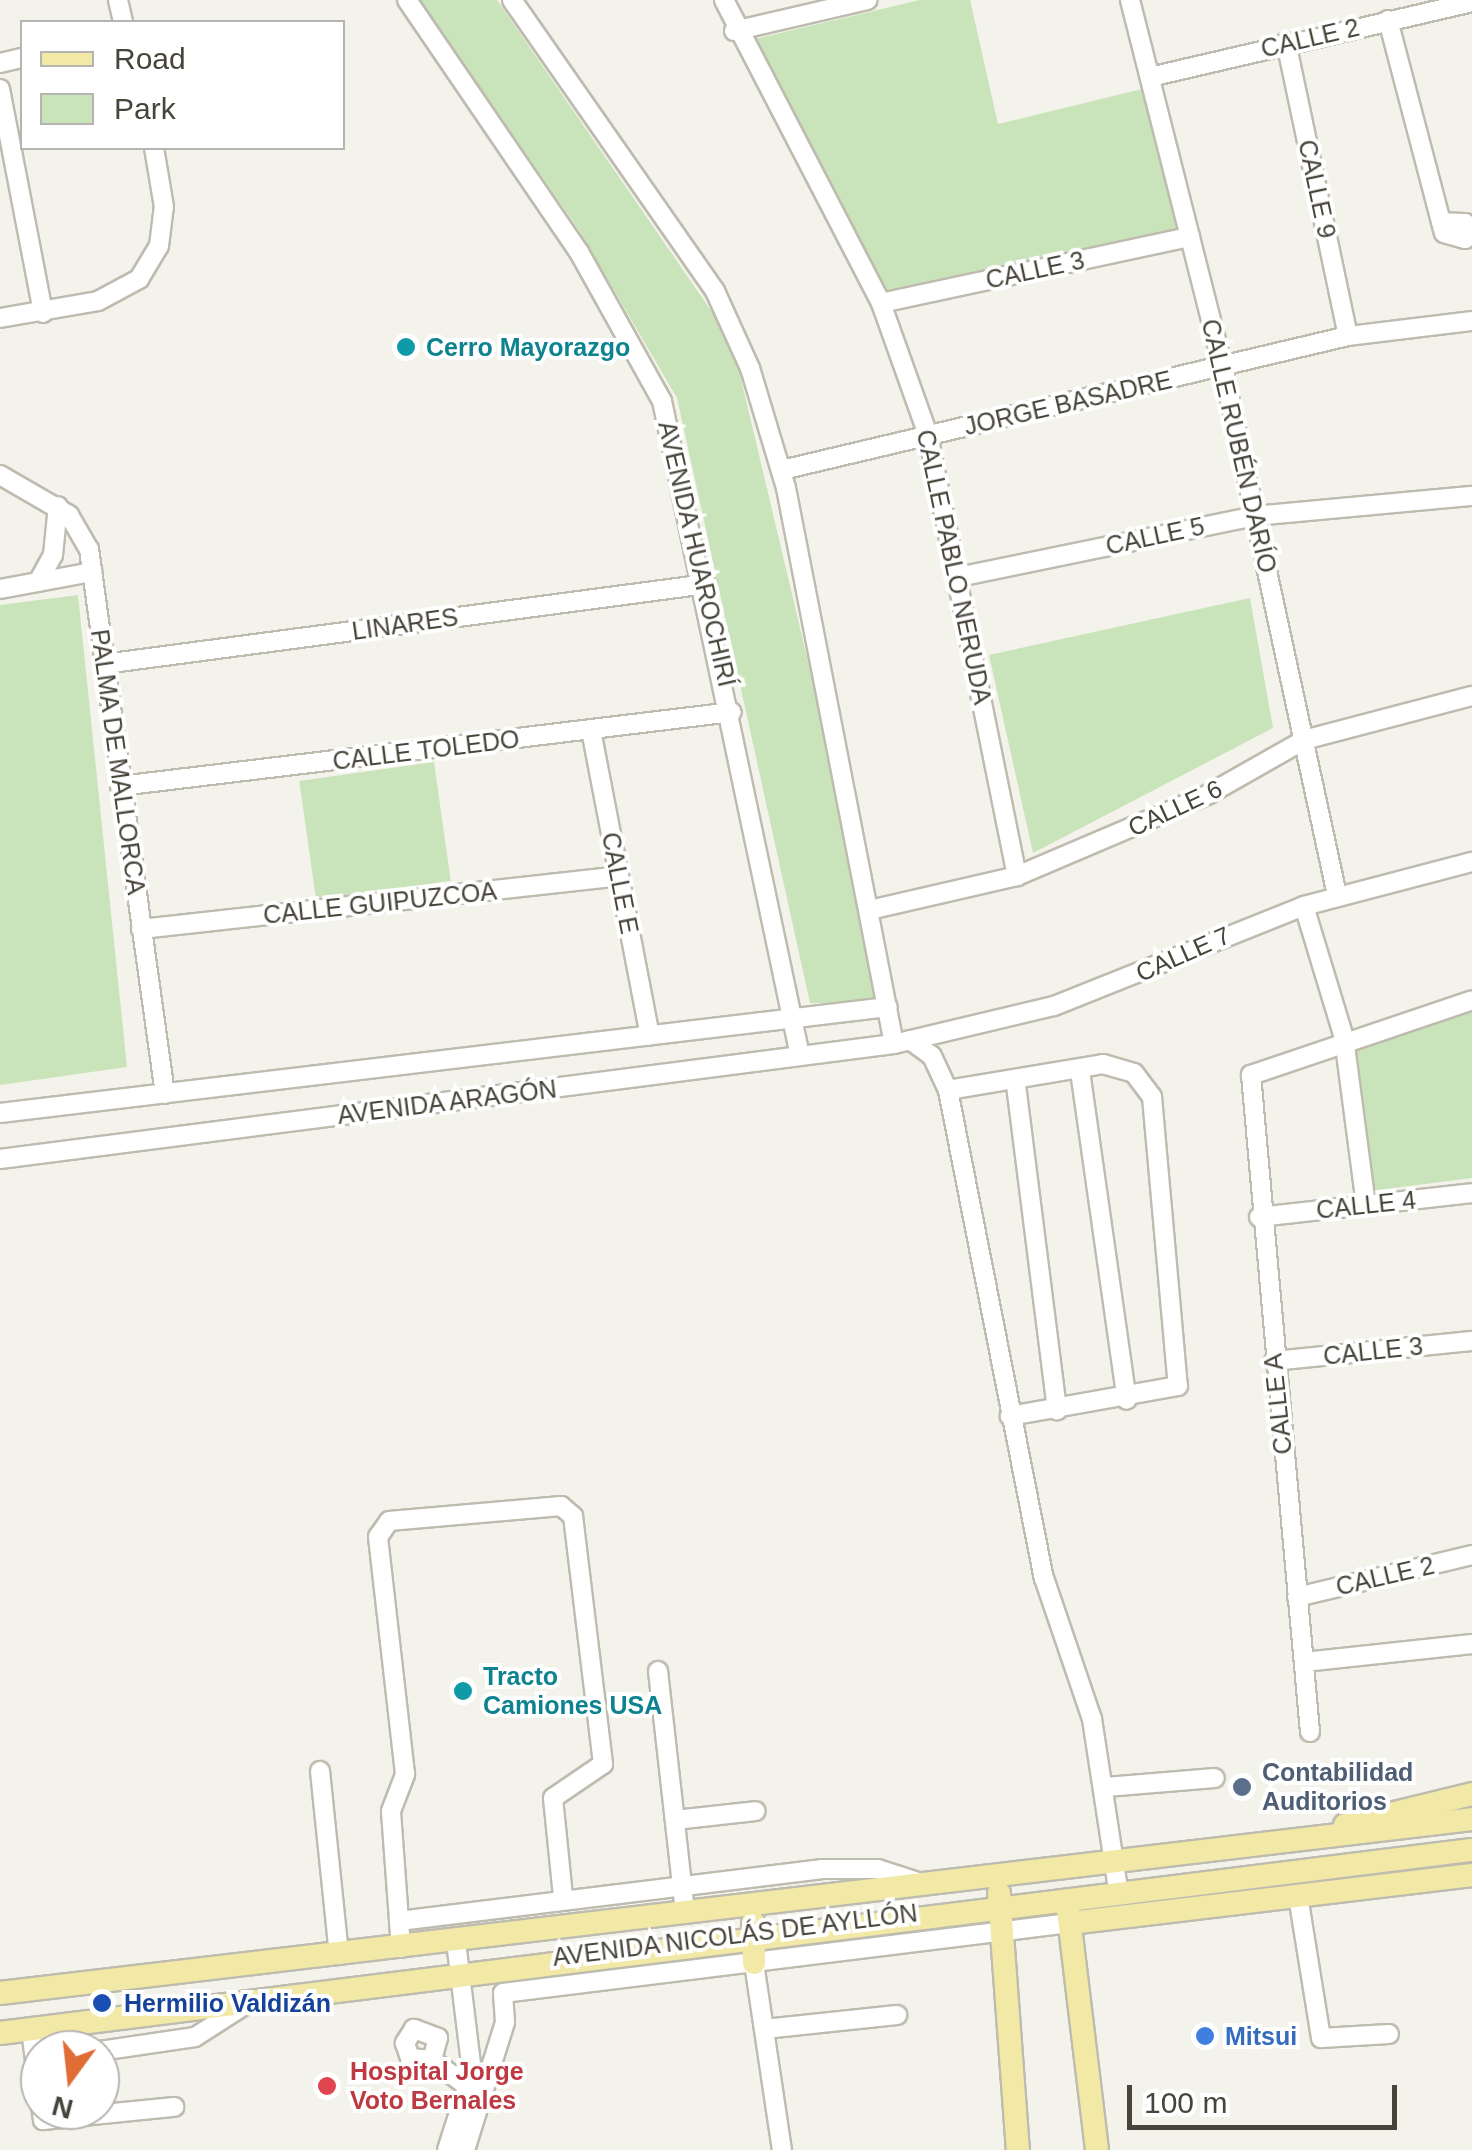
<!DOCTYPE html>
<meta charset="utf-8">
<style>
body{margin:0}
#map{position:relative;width:1472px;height:2150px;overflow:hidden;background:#f4f3eb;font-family:Arial,sans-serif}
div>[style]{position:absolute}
.green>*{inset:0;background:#c9e3ba;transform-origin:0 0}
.roads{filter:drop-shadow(2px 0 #bebbaf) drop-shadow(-2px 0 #bebbaf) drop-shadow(0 2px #bebbaf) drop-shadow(0 -2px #bebbaf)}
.minor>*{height:18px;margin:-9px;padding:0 9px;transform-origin:9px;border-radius:9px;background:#fff}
.major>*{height:22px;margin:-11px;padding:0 11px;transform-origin:11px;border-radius:11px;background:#f2e9a6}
.dots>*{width:28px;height:28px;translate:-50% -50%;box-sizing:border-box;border:5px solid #fff;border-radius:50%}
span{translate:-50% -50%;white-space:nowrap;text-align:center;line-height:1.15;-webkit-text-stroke:8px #fff;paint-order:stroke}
.street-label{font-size:25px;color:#47443a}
.culture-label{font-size:25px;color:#0d838f;font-weight:700}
.left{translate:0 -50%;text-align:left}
.service-label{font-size:25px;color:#4e5e75;font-weight:700}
.transit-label{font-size:25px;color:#164399;font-weight:700}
.shop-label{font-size:25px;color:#366cbe;font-weight:700}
.health-label{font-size:25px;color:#be3a42;font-weight:700}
.legend{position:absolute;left:20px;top:20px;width:325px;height:130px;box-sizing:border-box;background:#fff;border:2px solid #b5b4b0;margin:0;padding:12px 18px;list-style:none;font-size:30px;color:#47443a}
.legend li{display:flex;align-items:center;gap:20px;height:50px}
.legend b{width:50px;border:2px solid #b5b4b0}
.north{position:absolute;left:20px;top:2030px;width:100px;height:100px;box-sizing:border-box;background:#fff;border:2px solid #b5b4b0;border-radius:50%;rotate:195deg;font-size:28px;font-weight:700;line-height:40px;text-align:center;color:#47443a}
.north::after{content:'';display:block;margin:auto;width:35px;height:45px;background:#e06c36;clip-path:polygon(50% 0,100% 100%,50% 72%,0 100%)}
.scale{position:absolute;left:1127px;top:2085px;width:270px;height:45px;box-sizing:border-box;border:5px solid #47443a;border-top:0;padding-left:12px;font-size:30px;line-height:35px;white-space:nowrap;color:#47443a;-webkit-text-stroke:8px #fff;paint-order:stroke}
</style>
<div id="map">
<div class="green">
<i style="clip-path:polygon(420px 0,497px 0,732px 341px,866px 906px,874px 1003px,810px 1003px,677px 398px,578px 229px)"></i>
<i style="clip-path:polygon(920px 0,970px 0,998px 124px,1142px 89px,1177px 230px,887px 290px,746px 41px)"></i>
<i style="clip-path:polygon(78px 595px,127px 1067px,0 1085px,0 605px)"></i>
<i style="clip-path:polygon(1250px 598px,1273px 728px,1033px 853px,989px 655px)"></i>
<i style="left:434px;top:762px;width:120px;height:136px;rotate:82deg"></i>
<i style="clip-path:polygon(1472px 1010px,1472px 1178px,1370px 1191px,1350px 1044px)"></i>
</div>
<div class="roads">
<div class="minor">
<i style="left:118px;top:0;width:23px;rotate:77deg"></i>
<i style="left:407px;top:0;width:305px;rotate:55.7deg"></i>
<i style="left:579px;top:252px;width:171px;rotate:60.9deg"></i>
<i style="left:662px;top:401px;width:669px;rotate:78.1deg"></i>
<i style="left:512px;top:0;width:355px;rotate:55.1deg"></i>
<i style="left:715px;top:291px;width:85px;rotate:65.6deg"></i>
<i style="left:750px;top:368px;width:125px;rotate:73.3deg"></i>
<i style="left:786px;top:488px;width:566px;rotate:79.01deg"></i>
<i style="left:724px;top:0;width:341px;rotate:62.6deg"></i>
<i style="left:881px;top:303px;width:140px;rotate:70.4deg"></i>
<i style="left:928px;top:435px;width:450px;rotate:78.6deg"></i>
<i style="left:1130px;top:0;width:379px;rotate:75.8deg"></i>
<i style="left:1223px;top:367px;width:540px;rotate:77.82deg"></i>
<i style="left:1388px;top:20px;width:220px;rotate:75.3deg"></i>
<i style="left:1444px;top:233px;width:22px;rotate:16deg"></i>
<i style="left:1465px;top:239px;width:16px;rotate:-90deg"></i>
<i style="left:1465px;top:223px;width:24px;rotate:-178deg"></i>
<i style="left:734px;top:31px;width:137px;rotate:-13.1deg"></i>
<i style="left:1286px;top:42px;width:300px;rotate:78.1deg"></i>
<i style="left:0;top:63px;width:23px;rotate:-13deg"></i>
<i style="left:1150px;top:77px;width:331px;rotate:-13.1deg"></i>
<i style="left:0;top:89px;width:228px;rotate:79.1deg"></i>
<i style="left:881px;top:303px;width:316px;rotate:-12.1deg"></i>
<i style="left:0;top:318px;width:99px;rotate:-9.8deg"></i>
<i style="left:98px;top:301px;width:47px;rotate:-28.2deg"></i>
<i style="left:139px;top:279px;width:39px;rotate:-59deg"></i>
<i style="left:159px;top:246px;width:39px;rotate:-83deg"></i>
<i style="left:164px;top:207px;width:60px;rotate:-99.6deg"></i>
<i style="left:782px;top:470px;width:582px;rotate:-13.32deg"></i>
<i style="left:1348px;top:336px;width:125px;rotate:-6.9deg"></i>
<i style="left:0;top:475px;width:80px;rotate:30.1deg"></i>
<i style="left:69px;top:515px;width:39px;rotate:60deg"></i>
<i style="left:89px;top:549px;width:550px;rotate:82.06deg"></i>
<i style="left:958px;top:577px;width:303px;rotate:-11.6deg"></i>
<i style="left:1255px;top:516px;width:218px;rotate:-5.3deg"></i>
<i style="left:38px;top:582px;width:31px;rotate:-61deg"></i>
<i style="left:53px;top:555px;width:49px;rotate:-84.2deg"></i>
<i style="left:0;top:589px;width:94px;rotate:-10.5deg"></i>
<i style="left:104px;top:664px;width:608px;rotate:-7.56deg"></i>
<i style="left:591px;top:730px;width:311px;rotate:79.1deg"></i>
<i style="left:120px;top:786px;width:616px;rotate:-6.89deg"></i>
<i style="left:1304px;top:906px;width:138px;rotate:73.1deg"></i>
<i style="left:1344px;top:1038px;width:169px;rotate:82.5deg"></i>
<i style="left:874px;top:909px;width:147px;rotate:-13deg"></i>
<i style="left:1017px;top:876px;width:209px;rotate:-23.1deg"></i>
<i style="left:1209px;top:794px;width:109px;rotate:-29.6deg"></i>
<i style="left:1304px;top:740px;width:174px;rotate:-14.7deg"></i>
<i style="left:141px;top:929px;width:481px;rotate:-6.3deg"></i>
<i style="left:910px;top:1040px;width:27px;rotate:36deg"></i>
<i style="left:932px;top:1056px;width:38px;rotate:65deg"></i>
<i style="left:948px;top:1090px;width:497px;rotate:78.9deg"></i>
<i style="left:1044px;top:1578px;width:149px;rotate:71.2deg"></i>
<i style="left:1092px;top:1719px;width:172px;rotate:81.3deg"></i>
<i style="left:1080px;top:1071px;width:332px;rotate:81.9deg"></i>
<i style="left:1016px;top:1085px;width:328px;rotate:82.8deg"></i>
<i style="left:948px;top:1090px;width:157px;rotate:-9.5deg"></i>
<i style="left:1103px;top:1064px;width:32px;rotate:16deg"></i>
<i style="left:1134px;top:1073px;width:30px;rotate:53deg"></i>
<i style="left:1152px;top:1097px;width:290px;rotate:84.9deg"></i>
<i style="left:1178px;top:1386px;width:171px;rotate:169.9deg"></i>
<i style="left:0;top:1113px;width:894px;rotate:-6.81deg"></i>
<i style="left:0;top:1159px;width:901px;rotate:-7.33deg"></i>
<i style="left:894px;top:1044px;width:164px;rotate:-13.4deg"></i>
<i style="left:1054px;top:1006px;width:269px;rotate:-21.8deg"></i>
<i style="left:1304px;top:906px;width:174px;rotate:-14.7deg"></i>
<i style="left:1259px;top:1217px;width:214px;rotate:-6.4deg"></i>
<i style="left:1274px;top:1361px;width:199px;rotate:-5.8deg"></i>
<i style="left:1297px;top:1597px;width:180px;rotate:-13.5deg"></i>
<i style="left:1304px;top:1662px;width:169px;rotate:-6.1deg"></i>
<i style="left:658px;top:1671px;width:244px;rotate:83.6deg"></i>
<i style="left:1310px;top:1732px;width:660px;rotate:-95.13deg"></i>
<i style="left:1251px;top:1075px;width:233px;rotate:-18.7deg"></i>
<i style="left:320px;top:1771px;width:185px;rotate:84.1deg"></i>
<i style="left:1106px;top:1787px;width:109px;rotate:-4.7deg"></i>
<i style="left:675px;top:1820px;width:81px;rotate:-6.3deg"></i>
<i style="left:1298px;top:1896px;width:144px;rotate:80.8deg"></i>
<i style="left:1321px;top:2038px;width:68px;rotate:-3.4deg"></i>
<i style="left:399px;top:1921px;width:425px;rotate:-7deg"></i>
<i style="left:821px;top:1869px;width:57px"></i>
<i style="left:878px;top:1869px;width:42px;rotate:18deg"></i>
<i style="left:401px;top:1948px;width:137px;rotate:-94.2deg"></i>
<i style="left:391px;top:1811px;width:40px;rotate:-69deg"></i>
<i style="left:405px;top:1774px;width:239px;rotate:-96.5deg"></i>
<i style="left:378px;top:1537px;width:19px;rotate:-55deg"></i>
<i style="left:389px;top:1521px;width:173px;rotate:-5deg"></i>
<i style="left:561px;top:1506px;width:16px;rotate:40deg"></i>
<i style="left:573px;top:1516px;width:250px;rotate:83.1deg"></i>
<i style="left:603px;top:1764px;width:60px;rotate:145.8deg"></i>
<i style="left:553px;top:1798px;width:100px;rotate:84.2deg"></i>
<i style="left:754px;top:1963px;width:189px;rotate:81.5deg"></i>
<i style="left:503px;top:1993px;width:571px;rotate:-7.04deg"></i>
<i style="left:764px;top:2029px;width:134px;rotate:-6deg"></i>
<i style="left:31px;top:2030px;width:91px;rotate:82.4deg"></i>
<i style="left:43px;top:2120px;width:132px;rotate:-5.7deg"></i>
<i style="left:100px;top:2051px;width:96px;rotate:-8.4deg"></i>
<i style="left:195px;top:2037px;width:63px;rotate:-32.7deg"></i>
<i style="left:432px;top:2060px;width:23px;rotate:-75deg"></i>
<i style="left:438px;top:2038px;width:26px;rotate:-159deg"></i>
<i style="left:414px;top:2029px;width:17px;rotate:123deg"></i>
<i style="left:405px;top:2043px;width:16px;rotate:72deg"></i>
<i style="left:410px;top:2058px;width:22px;rotate:5deg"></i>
<i style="left:432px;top:2060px;width:44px;rotate:36.6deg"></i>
<i style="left:447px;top:2150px;width:82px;rotate:-72.2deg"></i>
<i style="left:472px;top:2072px;width:132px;rotate:-97deg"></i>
<i style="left:465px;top:2150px;width:134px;rotate:-72.6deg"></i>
<i style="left:505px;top:2022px;width:29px;rotate:-94deg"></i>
</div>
<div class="major">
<i style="left:1345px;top:1825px;width:131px;rotate:-13.7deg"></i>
<i style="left:999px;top:1893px;width:258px;rotate:85.8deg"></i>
<i style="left:1068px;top:1910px;width:242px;rotate:83.1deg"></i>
<i style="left:753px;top:1922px;width:41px;rotate:88.6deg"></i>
<i style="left:1070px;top:1923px;width:405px;rotate:-6.8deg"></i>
<i style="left:0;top:1993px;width:1482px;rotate:-6.74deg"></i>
<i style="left:0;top:2033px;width:1483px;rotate:-7.09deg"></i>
</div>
</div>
<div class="dots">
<i style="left:406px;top:347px;background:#0f9aa8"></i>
<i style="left:463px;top:1691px;background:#0f9aa8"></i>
<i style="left:1242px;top:1787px;background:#5c6f8a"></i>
<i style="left:102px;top:2003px;background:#1a4fb4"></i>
<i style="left:1205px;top:2036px;background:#3f7fe0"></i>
<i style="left:327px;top:2086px;background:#e0444e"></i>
</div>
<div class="street-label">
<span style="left:1310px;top:38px;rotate:-13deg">CALLE 2</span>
<span style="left:1317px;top:189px;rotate:78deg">CALLE 9</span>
<span style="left:1035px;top:270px;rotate:-12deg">CALLE 3</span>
<span style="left:1068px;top:403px;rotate:-13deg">JORGE BASADRE</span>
<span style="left:1239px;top:446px;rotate:77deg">CALLE RUBÉN DARÍO</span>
<span style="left:1155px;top:536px;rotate:-12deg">CALLE 5</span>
<span style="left:697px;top:554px;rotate:77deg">AVENIDA HUAROCHIRÍ</span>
<span style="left:954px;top:567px;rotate:78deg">CALLE PABLO NERUDA</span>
<span style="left:405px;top:624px;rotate:-8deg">LINARES</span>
<span style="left:426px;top:750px;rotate:-7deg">CALLE TOLEDO</span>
<span style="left:118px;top:762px;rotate:82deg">PALMA DE MALLORCA</span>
<span style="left:1175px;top:808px;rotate:-25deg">CALLE 6</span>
<span style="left:620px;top:883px;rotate:79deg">CALLE E</span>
<span style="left:380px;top:903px;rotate:-6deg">CALLE GUIPUZCOA</span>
<span style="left:1183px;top:954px;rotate:-24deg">CALLE 7</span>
<span style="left:447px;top:1102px;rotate:-7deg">AVENIDA ARAGÓN</span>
<span style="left:1366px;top:1205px;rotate:-6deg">CALLE 4</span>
<span style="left:1373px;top:1351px;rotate:-6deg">CALLE 3</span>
<span style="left:1278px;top:1404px;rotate:-96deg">CALLE A</span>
<span style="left:1385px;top:1576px;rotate:-13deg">CALLE 2</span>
<span style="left:735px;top:1935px;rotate:-7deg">AVENIDA NICOLÁS DE AYLLÓN</span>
</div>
<div class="culture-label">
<span class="left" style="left:426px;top:347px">Cerro Mayorazgo</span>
<span class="left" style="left:483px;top:1691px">Tracto<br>Camiones USA</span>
</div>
<div class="service-label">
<span class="left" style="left:1262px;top:1787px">Contabilidad<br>Auditorios</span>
</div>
<div class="transit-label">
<span class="left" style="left:124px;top:2003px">Hermilio Valdizán</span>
</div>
<div class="shop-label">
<span class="left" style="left:1225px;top:2036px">Mitsui</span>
</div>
<div class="health-label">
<span class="left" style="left:350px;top:2086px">Hospital Jorge<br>Voto Bernales</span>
</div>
<ul class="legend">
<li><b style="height:12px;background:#f2e9a6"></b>Road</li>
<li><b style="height:28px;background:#c9e3ba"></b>Park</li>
</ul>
<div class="north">N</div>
<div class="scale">100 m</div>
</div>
